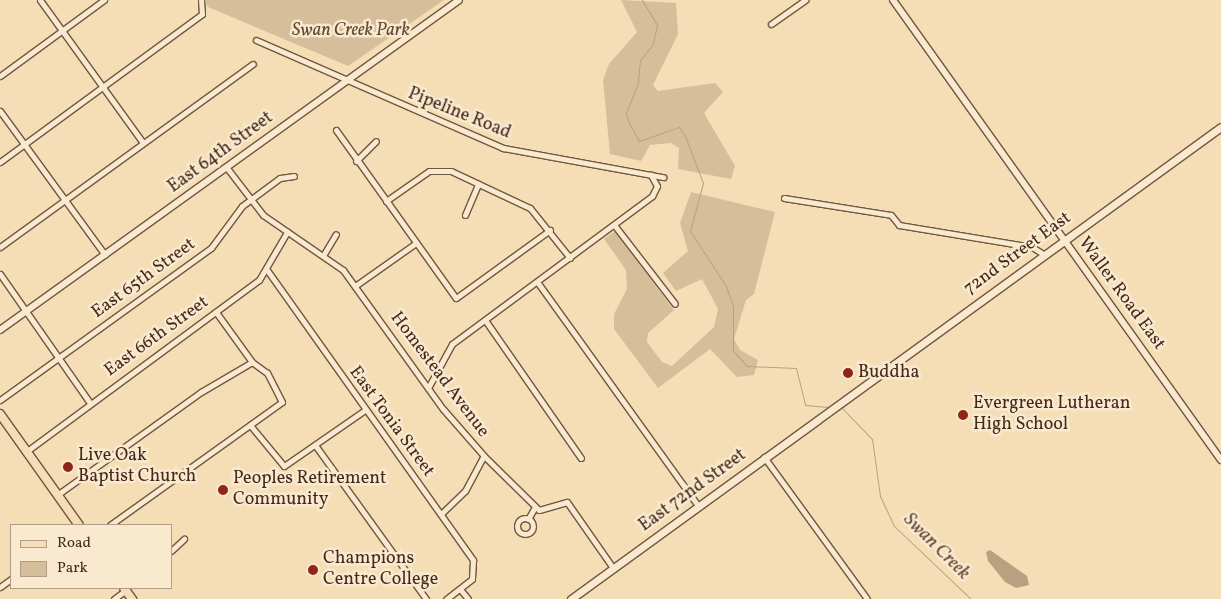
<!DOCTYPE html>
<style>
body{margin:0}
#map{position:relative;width:1221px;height:599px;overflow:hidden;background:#f5ddb5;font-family:Vollkorn,serif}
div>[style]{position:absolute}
.green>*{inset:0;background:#d7be9b}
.water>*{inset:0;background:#baa080}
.stream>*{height:1px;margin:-0.5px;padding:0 0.5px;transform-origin:0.5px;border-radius:0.5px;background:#baa080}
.roads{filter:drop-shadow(1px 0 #725641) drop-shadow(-1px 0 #725641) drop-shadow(0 1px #725641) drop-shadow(0 -1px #725641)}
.minor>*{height:5px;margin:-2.5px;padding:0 2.5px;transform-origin:2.5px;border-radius:2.5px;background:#f8e9cf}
.minor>.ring{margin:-2.5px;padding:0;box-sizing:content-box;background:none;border:5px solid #f8e9cf;border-radius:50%}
.tertiary>*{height:6px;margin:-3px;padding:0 3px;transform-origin:3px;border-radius:3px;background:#f8e9cf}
.secondary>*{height:7px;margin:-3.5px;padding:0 3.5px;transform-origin:3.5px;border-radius:3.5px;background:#f8e9cf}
.primary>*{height:8px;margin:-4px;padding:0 4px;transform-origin:4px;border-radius:4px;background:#f5ddb5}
.dots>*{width:14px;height:14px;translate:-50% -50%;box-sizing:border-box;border:2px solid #f8e9cf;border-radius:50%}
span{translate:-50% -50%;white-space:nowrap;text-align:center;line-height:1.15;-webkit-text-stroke:5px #f8e9cf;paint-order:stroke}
.park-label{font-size:18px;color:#634734;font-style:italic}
.street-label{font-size:18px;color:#46291a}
.poi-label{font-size:18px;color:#46291a}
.left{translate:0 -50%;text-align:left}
.water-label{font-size:19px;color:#634734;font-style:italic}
.legend{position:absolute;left:10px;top:524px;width:162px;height:65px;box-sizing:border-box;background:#f8e9cf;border:1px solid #b19c87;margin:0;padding:6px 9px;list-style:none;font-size:15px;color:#46291a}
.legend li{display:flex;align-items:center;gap:10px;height:25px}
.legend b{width:25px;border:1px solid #b19c87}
</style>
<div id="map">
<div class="green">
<i style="clip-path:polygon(205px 0,444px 0,348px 66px,208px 7px)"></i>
<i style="clip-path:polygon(621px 0,676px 3px,678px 34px,653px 85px,658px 91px,715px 83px,723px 92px,704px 113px,735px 166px,731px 179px,678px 169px,679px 148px,671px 143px,650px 145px,641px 161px,610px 154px,603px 80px,609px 64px,637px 32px)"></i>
<i style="clip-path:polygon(691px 192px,775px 212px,754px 294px,746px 300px,734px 339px,740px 350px,758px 360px,754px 375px,737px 377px,710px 349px,658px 388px,614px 329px,614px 314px,627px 289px,626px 270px,604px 239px,615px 231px,674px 310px,648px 333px,647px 342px,662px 362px,672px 366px,714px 327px,718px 309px,702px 279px,676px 291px,663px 273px,688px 251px,680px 223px)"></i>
</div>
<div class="water">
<i style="clip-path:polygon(990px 550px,1027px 576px,1029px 585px,1016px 588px,1005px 582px,988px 561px,986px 552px)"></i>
</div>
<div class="stream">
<i style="left:642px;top:0;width:29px;rotate:59deg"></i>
<i style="left:657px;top:25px;width:19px;rotate:102deg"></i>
<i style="left:653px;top:44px;width:21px;rotate:129deg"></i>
<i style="left:640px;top:60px;width:23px;rotate:95deg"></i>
<i style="left:638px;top:83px;width:31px;rotate:112deg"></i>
<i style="left:626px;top:112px;width:9px;rotate:77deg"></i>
<i style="left:628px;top:121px;width:23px;rotate:61deg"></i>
<i style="left:639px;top:141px;width:42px;rotate:-19.3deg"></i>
<i style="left:679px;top:127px;width:11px;rotate:56deg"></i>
<i style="left:685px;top:136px;width:50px;rotate:69deg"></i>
<i style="left:703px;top:183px;width:50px;rotate:105.2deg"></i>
<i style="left:690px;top:231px;width:66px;rotate:56.8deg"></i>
<i style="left:726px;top:286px;width:21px;rotate:71deg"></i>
<i style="left:733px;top:306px;width:45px;rotate:90deg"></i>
<i style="left:733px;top:351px;width:21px;rotate:47deg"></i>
<i style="left:747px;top:366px;width:49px;rotate:2.3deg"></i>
<i style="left:796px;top:368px;width:38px;rotate:76deg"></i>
<i style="left:805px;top:405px;width:23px;rotate:5deg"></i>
<i style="left:841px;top:407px;width:45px;rotate:45.9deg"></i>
<i style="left:872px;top:439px;width:58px;rotate:82deg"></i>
<i style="left:880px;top:496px;width:33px;rotate:65deg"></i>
<i style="left:894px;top:526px;width:106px;rotate:43.5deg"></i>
</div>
<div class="roads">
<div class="minor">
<i style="left:40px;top:0;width:176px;rotate:54.2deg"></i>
<i style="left:771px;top:24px;width:42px;rotate:-35.2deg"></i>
<i style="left:256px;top:40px;width:270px;rotate:23.6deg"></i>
<i style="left:503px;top:148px;width:163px;rotate:10.3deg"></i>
<i style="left:0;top:76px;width:129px;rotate:-36.2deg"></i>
<i style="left:0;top:111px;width:178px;rotate:53.9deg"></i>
<i style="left:336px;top:130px;width:206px;rotate:54.5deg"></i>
<i style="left:456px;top:298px;width:116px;rotate:-35.9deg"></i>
<i style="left:356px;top:161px;width:28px;rotate:-45deg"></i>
<i style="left:0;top:162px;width:250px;rotate:-36.2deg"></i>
<i style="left:202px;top:14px;width:14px;rotate:-94deg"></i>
<i style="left:227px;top:168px;width:59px;rotate:52.5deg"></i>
<i style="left:263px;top:215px;width:97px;rotate:34.5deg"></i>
<i style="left:343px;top:270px;width:171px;rotate:54.3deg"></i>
<i style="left:443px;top:409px;width:62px;rotate:48.9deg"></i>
<i style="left:484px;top:456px;width:77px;rotate:44.5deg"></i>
<i style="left:539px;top:510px;width:29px;rotate:-16deg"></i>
<i style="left:567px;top:502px;width:80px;rotate:55.1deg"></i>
<i style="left:784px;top:198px;width:108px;rotate:9deg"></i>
<i style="left:891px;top:215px;width:13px;rotate:51deg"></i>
<i style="left:899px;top:225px;width:135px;rotate:9.4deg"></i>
<i style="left:1032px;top:247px;width:13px;rotate:32deg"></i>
<i style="left:386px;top:201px;width:52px;rotate:-34.9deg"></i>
<i style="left:429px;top:171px;width:22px"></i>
<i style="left:451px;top:171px;width:87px;rotate:25.1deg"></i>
<i style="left:530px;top:208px;width:64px;rotate:51.3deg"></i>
<i style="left:465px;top:215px;width:34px;rotate:-67deg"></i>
<i style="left:615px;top:226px;width:98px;rotate:52.4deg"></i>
<i style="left:0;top:247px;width:312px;rotate:-35.9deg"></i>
<i style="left:324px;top:254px;width:23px;rotate:-59deg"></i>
<i style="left:267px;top:270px;width:356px;rotate:54.6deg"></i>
<i style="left:473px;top:560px;width:19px;rotate:93deg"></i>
<i style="left:472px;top:579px;width:33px;rotate:142deg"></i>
<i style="left:0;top:274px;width:157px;rotate:55.1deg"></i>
<i style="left:538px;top:283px;width:274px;rotate:54.3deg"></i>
<i style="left:355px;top:286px;width:75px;rotate:-35.2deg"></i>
<i style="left:485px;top:320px;width:168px;rotate:55.2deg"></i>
<i style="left:428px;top:388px;width:50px;rotate:-61.4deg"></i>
<i style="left:452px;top:344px;width:249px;rotate:-36.5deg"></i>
<i style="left:652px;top:196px;width:11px;rotate:-63deg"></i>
<i style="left:657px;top:186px;width:13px;rotate:-119deg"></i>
<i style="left:0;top:400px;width:260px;rotate:-35.8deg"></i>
<i style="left:211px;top:248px;width:52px;rotate:-53.6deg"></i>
<i style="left:242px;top:206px;width:47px;rotate:-36.4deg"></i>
<i style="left:280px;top:178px;width:14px;rotate:-8deg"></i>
<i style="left:250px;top:425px;width:53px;rotate:50.3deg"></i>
<i style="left:284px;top:466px;width:98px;rotate:-34.7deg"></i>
<i style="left:315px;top:445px;width:190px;rotate:54.2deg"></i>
<i style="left:27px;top:451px;width:288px;rotate:-36.4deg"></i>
<i style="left:259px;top:280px;width:56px;rotate:-59.7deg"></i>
<i style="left:764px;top:457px;width:175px;rotate:54deg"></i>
<i style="left:57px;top:495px;width:177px;rotate:-35.6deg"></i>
<i style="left:201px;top:392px;width:59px;rotate:-30.5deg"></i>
<i style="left:441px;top:514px;width:33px;rotate:-44deg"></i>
<i style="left:465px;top:491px;width:40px;rotate:-62deg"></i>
<i class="ring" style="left:517px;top:518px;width:11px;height:11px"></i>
<i style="left:528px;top:519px;width:14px;rotate:-60deg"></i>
<i style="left:110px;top:525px;width:211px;rotate:-35.6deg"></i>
<i style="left:282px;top:402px;width:33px;rotate:-117deg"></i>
<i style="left:267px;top:373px;width:19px;rotate:-144deg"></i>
<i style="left:252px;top:362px;width:62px;rotate:-125.8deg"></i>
<i style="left:171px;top:551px;width:18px;rotate:-43deg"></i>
<i style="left:0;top:587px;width:14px;rotate:-36deg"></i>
<i style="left:460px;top:589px;width:13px;rotate:51deg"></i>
<i style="left:114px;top:599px;width:15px;rotate:-37deg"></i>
</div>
<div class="tertiary">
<i style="left:893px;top:0;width:565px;rotate:54.51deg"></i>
<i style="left:0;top:330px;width:565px;rotate:-35.71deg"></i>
</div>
<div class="secondary">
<i style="left:571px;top:599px;width:803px;rotate:-35.99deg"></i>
</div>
<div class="primary">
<i style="left:0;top:414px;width:136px;rotate:54.6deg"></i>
<i style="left:124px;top:588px;width:14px;rotate:54deg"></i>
</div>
</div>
<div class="dots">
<i style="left:848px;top:373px;background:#8f2418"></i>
<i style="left:963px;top:415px;background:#8f2418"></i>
<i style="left:68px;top:467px;background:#8f2418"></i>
<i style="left:223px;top:490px;background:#8f2418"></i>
<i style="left:313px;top:570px;background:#8f2418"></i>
</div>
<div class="park-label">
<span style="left:351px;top:31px">Swan Creek Park</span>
</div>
<div class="street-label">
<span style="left:459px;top:114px;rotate:22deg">Pipeline Road</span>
<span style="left:221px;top:153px;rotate:-36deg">East 64th Street</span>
<span style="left:1018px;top:254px;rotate:-36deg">72nd Street East</span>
<span style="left:144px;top:279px;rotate:-36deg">East 65th Street</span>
<span style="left:1121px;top:294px;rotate:54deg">Waller Road East</span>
<span style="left:157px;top:337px;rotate:-36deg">East 66th Street</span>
<span style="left:439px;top:375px;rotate:53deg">Homestead Avenue</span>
<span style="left:391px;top:422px;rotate:54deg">East Tonia Street</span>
<span style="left:693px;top:491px;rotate:-36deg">East 72nd Street</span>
</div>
<div class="poi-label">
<span class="left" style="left:858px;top:373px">Buddha</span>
<span class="left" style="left:973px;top:415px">Evergreen Lutheran<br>High School</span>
<span class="left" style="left:78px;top:467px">Live Oak<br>Baptist Church</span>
<span class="left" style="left:233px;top:490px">Peoples Retirement<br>Community</span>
<span class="left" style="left:323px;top:570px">Champions<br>Centre College</span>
</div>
<div class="water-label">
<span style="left:936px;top:547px;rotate:45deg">Swan Creek</span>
</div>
<ul class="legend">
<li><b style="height:6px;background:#f5ddb5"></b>Road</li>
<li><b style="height:14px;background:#d7be9b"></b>Park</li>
</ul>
</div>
